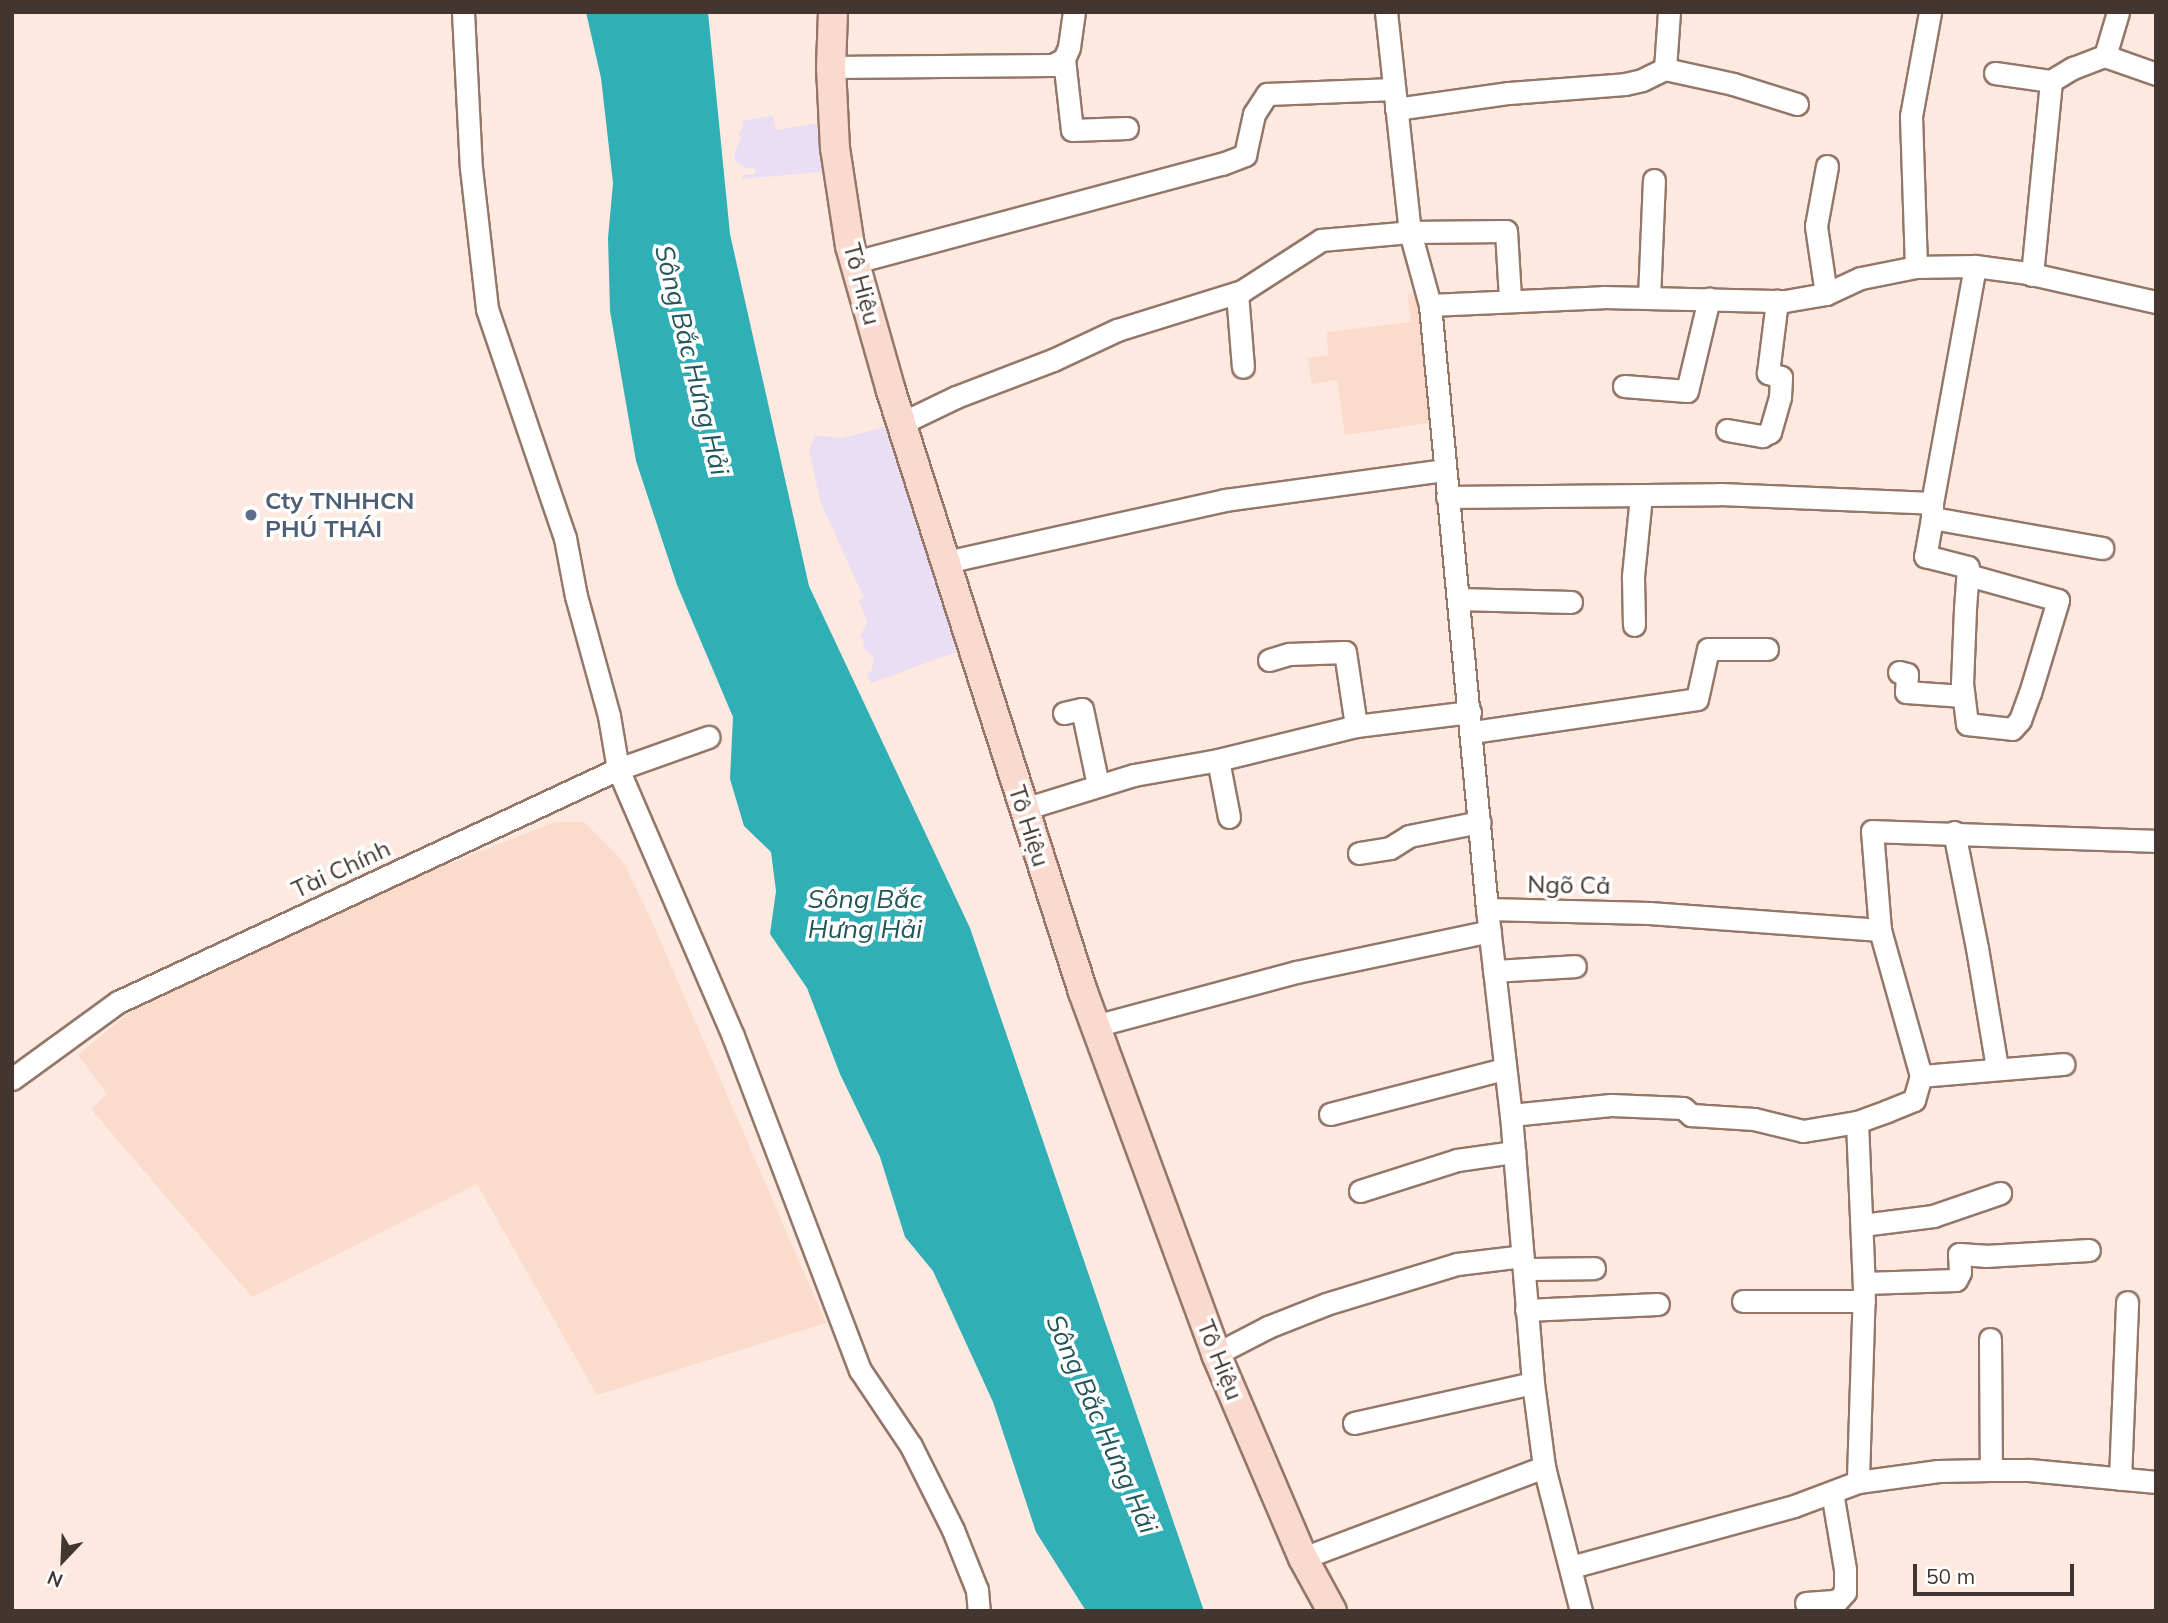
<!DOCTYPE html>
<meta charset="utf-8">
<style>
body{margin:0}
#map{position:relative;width:2168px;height:1623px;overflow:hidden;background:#fde9df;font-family:Mulish,sans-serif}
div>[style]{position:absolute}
.built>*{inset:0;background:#fbdbcc}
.industrial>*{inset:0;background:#e9def3}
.water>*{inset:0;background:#31afb6}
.roads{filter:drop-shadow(2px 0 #947769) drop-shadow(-2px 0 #947769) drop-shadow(0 2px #947769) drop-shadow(0 -2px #947769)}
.street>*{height:21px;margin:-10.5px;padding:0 10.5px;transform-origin:10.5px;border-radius:10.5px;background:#fff}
.secondary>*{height:28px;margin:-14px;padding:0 14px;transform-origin:14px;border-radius:14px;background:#fadacf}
.dots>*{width:19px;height:19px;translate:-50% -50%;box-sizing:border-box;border:4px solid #fff;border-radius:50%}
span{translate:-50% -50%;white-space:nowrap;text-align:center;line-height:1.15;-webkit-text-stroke:7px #fff;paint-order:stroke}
.street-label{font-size:24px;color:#433630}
.service-label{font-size:24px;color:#4e5e75;font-weight:700}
.left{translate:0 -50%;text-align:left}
.water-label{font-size:26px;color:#235659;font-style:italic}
.frame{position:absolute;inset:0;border:14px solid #433630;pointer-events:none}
.north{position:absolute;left:28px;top:1525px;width:70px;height:70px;-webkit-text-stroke:5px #fff;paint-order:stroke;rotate:203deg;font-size:19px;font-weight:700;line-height:28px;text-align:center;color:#433630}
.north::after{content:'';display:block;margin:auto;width:24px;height:32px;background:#433630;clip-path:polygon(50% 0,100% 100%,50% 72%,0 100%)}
.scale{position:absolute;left:1913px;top:1564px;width:161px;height:32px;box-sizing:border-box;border:4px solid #433630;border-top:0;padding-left:9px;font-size:21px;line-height:24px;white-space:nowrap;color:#433630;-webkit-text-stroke:5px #fff;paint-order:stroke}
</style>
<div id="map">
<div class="built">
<i style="clip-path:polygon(1417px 292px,1435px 422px,1345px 435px,1337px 380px,1312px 384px,1308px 358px,1328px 355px,1327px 332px,1411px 322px,1407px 294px)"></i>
<i style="clip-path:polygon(555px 822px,584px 822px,622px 860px,649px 915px,826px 1323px,597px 1395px,477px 1184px,252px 1297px,91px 1109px,107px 1094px,78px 1055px,140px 1004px,304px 921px)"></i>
</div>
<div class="industrial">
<i style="clip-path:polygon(773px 115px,776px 130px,834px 121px,840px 170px,742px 179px,742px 175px,755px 174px,756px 169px,745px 168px,735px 161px,735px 152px,741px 137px,738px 133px,744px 127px,742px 121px)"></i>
<i style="clip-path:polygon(902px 423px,973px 646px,871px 683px,867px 674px,872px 670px,874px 657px,867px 652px,863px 646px,864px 639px,860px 637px,867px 622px,859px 600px,864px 598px,820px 501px,809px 450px,814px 435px,842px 438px)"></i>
</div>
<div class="water">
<i style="clip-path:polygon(586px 12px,708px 12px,730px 234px,809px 586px,970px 928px,1204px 1611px,1086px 1611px,1036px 1532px,993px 1402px,933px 1271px,905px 1237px,880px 1157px,840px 1074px,807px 988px,770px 934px,776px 891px,771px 852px,744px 826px,730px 779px,733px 717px,677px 585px,636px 461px,610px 311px,608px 238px,613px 183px,601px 78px)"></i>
</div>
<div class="roads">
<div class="street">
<i style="left:463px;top:12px;width:156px;rotate:87.1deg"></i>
<i style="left:471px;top:168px;width:142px;rotate:83.5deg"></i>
<i style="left:487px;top:309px;width:242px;rotate:71.2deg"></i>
<i style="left:565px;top:538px;width:59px;rotate:79.3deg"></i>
<i style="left:576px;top:596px;width:124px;rotate:74.6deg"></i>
<i style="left:609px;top:716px;width:54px;rotate:80.4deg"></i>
<i style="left:618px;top:769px;width:291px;rotate:66.7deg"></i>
<i style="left:733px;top:1036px;width:357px;rotate:69.2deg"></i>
<i style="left:860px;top:1370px;width:92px;rotate:56.1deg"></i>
<i style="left:911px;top:1446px;width:94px;rotate:63.4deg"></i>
<i style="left:953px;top:1530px;width:65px;rotate:68.2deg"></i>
<i style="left:977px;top:1590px;width:21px;rotate:85deg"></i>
<i style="left:1386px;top:12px;width:221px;rotate:83.8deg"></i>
<i style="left:1410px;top:232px;width:76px;rotate:74.7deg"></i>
<i style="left:1430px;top:305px;width:607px;rotate:84.61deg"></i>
<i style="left:1487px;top:909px;width:207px;rotate:83.4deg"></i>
<i style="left:1511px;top:1115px;width:269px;rotate:85.3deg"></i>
<i style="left:1533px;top:1383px;width:85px;rotate:82.5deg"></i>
<i style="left:1544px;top:1467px;width:149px;rotate:75.6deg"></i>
<i style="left:2105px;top:56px;width:54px;rotate:19.4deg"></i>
<i style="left:1064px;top:59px;width:71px;rotate:83.6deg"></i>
<i style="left:1072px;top:130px;width:55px;rotate:-2.1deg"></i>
<i style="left:831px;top:67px;width:222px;rotate:-0.5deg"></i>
<i style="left:1053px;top:65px;width:13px;rotate:-29deg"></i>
<i style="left:1064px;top:59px;width:13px;rotate:-67deg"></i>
<i style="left:1069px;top:47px;width:35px;rotate:-82deg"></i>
<i style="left:1665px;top:69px;width:57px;rotate:-86deg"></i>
<i style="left:1995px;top:73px;width:57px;rotate:8.1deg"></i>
<i style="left:1396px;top:109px;width:114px;rotate:-8.1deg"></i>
<i style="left:1509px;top:93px;width:116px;rotate:-4.4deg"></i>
<i style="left:1625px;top:84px;width:17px;rotate:-13deg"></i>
<i style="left:1642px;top:80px;width:25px;rotate:-26deg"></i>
<i style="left:1665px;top:69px;width:70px;rotate:12.4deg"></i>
<i style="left:1733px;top:84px;width:67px;rotate:17.4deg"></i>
<i style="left:855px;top:262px;width:380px;rotate:-15deg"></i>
<i style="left:1222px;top:164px;width:25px;rotate:-21deg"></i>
<i style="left:1245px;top:155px;width:42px;rotate:-77.6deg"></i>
<i style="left:1254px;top:114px;width:24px;rotate:-57deg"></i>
<i style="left:1267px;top:94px;width:127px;rotate:-2.3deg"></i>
<i style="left:1916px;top:267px;width:151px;rotate:-91.9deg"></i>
<i style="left:1911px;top:116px;width:106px;rotate:-79.6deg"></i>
<i style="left:2032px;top:275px;width:195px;rotate:-84.4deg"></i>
<i style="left:2051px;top:81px;width:26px;rotate:-31deg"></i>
<i style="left:2073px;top:68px;width:34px;rotate:-21deg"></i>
<i style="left:2105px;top:56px;width:46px;rotate:-73.5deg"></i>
<i style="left:1237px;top:293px;width:74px;rotate:85.4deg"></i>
<i style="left:1826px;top:294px;width:69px;rotate:-98.4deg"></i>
<i style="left:1816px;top:226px;width:61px;rotate:-79.6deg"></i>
<i style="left:1649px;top:298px;width:118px;rotate:-87.6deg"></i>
<i style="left:1430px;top:305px;width:173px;rotate:-2.6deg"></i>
<i style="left:1603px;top:297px;width:182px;rotate:1.3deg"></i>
<i style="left:1785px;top:301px;width:42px;rotate:-9.7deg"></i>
<i style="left:1826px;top:294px;width:38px;rotate:-25deg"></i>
<i style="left:1861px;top:278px;width:56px;rotate:-11.3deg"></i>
<i style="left:1916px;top:267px;width:59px;rotate:-1deg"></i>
<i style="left:1975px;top:266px;width:52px;rotate:7.7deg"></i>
<i style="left:2027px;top:273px;width:132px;rotate:12.7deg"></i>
<i style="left:1624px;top:386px;width:63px;rotate:4.5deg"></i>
<i style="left:1687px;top:391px;width:95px;rotate:-76.6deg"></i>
<i style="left:902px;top:423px;width:60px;rotate:-25.7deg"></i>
<i style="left:956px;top:397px;width:104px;rotate:-20.9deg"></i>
<i style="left:1053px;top:360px;width:71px;rotate:-25.1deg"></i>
<i style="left:1117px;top:330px;width:131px;rotate:-17.3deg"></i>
<i style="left:1242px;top:291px;width:94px;rotate:-32.8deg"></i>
<i style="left:1321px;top:240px;width:89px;rotate:-5.1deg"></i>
<i style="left:1410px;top:232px;width:96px;rotate:-0.6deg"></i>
<i style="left:1506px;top:231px;width:68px;rotate:86.6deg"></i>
<i style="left:1727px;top:430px;width:36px;rotate:10deg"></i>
<i style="left:1762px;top:436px;width:9px;rotate:-27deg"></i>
<i style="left:1770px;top:432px;width:36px;rotate:-74deg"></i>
<i style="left:1780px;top:397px;width:20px;rotate:-87deg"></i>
<i style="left:1781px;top:377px;width:14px;rotate:-163deg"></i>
<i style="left:1768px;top:373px;width:73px;rotate:-82.9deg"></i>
<i style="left:1447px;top:497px;width:273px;rotate:-0.6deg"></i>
<i style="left:1720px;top:494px;width:212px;rotate:2.4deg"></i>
<i style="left:1932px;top:503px;width:15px;rotate:90deg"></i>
<i style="left:1932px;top:518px;width:173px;rotate:10deg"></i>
<i style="left:1932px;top:503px;width:241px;rotate:-79.7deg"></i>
<i style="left:1932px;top:518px;width:39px;rotate:100deg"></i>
<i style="left:1925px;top:556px;width:44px;rotate:14.3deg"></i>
<i style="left:1968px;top:567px;width:42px;rotate:94.1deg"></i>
<i style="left:1965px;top:609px;width:74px;rotate:92.3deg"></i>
<i style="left:1962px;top:683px;width:41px;rotate:83deg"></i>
<i style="left:1967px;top:724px;width:45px;rotate:6.3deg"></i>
<i style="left:2012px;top:729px;width:12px;rotate:-48deg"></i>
<i style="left:2020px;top:720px;width:29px;rotate:-70deg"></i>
<i style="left:2030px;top:693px;width:97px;rotate:-73.2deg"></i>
<i style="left:2058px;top:600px;width:93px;rotate:-164.5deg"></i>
<i style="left:946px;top:562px;width:286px;rotate:-12.5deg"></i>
<i style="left:1225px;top:500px;width:221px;rotate:-7.8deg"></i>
<i style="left:1458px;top:599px;width:113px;rotate:1.5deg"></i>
<i style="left:1634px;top:625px;width:49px;rotate:-91.2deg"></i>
<i style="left:1633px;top:576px;width:80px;rotate:-84.3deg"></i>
<i style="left:1269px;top:660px;width:21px;rotate:-17deg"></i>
<i style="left:1289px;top:654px;width:56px;rotate:-2deg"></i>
<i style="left:1345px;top:652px;width:75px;rotate:81.5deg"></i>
<i style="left:1899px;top:672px;width:8px;rotate:14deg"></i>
<i style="left:1907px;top:674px;width:18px;rotate:93deg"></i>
<i style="left:1906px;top:692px;width:57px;rotate:4deg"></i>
<i style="left:1064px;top:713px;width:18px;rotate:-13deg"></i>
<i style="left:1082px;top:709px;width:78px;rotate:78.1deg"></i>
<i style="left:1472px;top:732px;width:227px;rotate:-8.3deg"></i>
<i style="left:1697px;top:699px;width:51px;rotate:-77.6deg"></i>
<i style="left:1708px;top:649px;width:59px"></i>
<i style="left:1218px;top:760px;width:58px;rotate:79.1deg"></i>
<i style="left:1024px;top:809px;width:115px;rotate:-17.2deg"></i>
<i style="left:1134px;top:775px;width:85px;rotate:-10.1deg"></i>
<i style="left:1218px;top:760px;width:142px;rotate:-13.8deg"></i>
<i style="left:1356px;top:726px;width:115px;rotate:-7deg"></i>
<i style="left:1954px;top:832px;width:118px;rotate:78.8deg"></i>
<i style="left:1977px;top:948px;width:122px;rotate:80.5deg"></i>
<i style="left:1359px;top:853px;width:31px;rotate:-9deg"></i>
<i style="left:1390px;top:848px;width:22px;rotate:-32deg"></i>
<i style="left:1409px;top:836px;width:72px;rotate:-11.2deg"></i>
<i style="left:1487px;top:909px;width:162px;rotate:1.4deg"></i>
<i style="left:1649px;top:913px;width:232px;rotate:4.2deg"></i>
<i style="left:1494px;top:971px;width:81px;rotate:-3.5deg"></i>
<i style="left:1095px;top:1026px;width:208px;rotate:-15deg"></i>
<i style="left:1296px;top:972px;width:198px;rotate:-11.9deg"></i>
<i style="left:1921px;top:1076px;width:143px;rotate:-4.8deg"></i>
<i style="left:12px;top:1079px;width:131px;rotate:-36deg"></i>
<i style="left:118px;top:1002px;width:552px;rotate:-24.99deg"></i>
<i style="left:618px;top:769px;width:96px;rotate:-19.6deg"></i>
<i style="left:1330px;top:1114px;width:180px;rotate:-14.5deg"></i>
<i style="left:1511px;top:1115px;width:100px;rotate:-5.7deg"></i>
<i style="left:1611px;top:1105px;width:72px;rotate:2.4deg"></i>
<i style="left:1683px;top:1108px;width:11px;rotate:41deg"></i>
<i style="left:1691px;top:1115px;width:63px;rotate:3.6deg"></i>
<i style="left:1754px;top:1119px;width:50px;rotate:13.8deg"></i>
<i style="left:1803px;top:1131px;width:55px;rotate:-9.5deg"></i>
<i style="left:1857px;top:1122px;width:32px;rotate:-20deg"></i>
<i style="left:1887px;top:1111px;width:29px;rotate:-22deg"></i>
<i style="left:1914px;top:1100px;width:25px;rotate:-74deg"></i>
<i style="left:1921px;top:1076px;width:152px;rotate:-105.7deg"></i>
<i style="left:1880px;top:930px;width:99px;rotate:-94.6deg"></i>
<i style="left:1872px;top:831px;width:284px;rotate:2deg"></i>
<i style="left:1857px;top:1122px;width:165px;rotate:87.6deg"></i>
<i style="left:1864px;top:1287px;width:195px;rotate:91.8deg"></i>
<i style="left:1360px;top:1191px;width:102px;rotate:-17.7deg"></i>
<i style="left:1457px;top:1160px;width:58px;rotate:-8deg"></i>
<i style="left:1862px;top:1225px;width:72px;rotate:-7.2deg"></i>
<i style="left:1933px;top:1216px;width:71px;rotate:-18.9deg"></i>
<i style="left:1524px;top:1269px;width:70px;rotate:-0.8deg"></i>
<i style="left:1864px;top:1283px;width:92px;rotate:-1.9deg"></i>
<i style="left:1956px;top:1280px;width:9px;rotate:-63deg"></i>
<i style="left:1960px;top:1272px;width:18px;rotate:-93deg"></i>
<i style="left:1959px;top:1254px;width:26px;rotate:4deg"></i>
<i style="left:1985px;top:1256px;width:104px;rotate:-3.3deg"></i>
<i style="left:1743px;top:1301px;width:121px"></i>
<i style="left:1526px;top:1310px;width:132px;rotate:-2.6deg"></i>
<i style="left:1990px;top:1339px;width:131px;rotate:89.6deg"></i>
<i style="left:1216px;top:1354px;width:59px;rotate:-27.4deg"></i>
<i style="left:1268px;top:1327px;width:62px;rotate:-21.6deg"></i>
<i style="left:1326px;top:1304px;width:137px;rotate:-17deg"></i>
<i style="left:1457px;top:1264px;width:66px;rotate:-6.9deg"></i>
<i style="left:1354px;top:1423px;width:183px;rotate:-12.6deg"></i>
<i style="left:2120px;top:1479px;width:177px;rotate:-87.7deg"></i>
<i style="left:1303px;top:1558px;width:258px;rotate:-20.7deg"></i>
<i style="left:1571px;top:1567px;width:231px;rotate:-15.3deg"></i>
<i style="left:1794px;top:1506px;width:68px;rotate:-20.6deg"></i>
<i style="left:1858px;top:1482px;width:81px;rotate:-7.8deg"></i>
<i style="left:1938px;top:1471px;width:53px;rotate:-1.1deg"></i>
<i style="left:1991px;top:1470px;width:38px"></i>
<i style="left:2029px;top:1470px;width:128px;rotate:5.4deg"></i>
<i style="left:1806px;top:1603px;width:31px;rotate:-4deg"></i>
<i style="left:1837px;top:1601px;width:12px;rotate:-48deg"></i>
<i style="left:1845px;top:1592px;width:23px;rotate:-90deg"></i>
<i style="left:1845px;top:1569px;width:78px;rotate:-99.6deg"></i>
</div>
<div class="secondary">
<i style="left:833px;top:12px;width:55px;rotate:92.1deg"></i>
<i style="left:831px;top:67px;width:81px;rotate:87.2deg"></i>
<i style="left:835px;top:148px;width:99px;rotate:81.3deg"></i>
<i style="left:850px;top:246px;width:151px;rotate:74.2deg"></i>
<i style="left:891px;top:391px;width:631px;rotate:72.28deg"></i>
<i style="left:1083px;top:992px;width:386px;rotate:69.8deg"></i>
<i style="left:1216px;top:1354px;width:222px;rotate:66.9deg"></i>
<i style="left:1303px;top:1558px;width:60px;rotate:61.3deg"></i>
</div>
</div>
<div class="dots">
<i style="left:251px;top:515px;background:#5c6f8a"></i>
</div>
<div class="street-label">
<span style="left:862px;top:284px;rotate:75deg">Tô Hiệu</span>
<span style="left:1029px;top:826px;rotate:72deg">Tô Hiệu</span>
<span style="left:341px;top:869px;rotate:-25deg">Tài Chính</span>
<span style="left:1569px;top:885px;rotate:1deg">Ngõ Cả</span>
<span style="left:1220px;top:1360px;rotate:68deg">Tô Hiệu</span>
</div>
<div class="service-label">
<span class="left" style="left:265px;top:515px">Cty TNHHCN<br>PHÚ THÁI</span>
</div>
<div class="water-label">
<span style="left:692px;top:360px;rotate:76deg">Sông Bắc Hưng Hải</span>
<span style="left:865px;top:914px">Sông Bắc<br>Hưng Hải</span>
<span style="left:1102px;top:1424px;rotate:66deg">Sông Bắc Hưng Hải</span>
</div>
<div class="frame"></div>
<div class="north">N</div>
<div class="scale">50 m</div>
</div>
